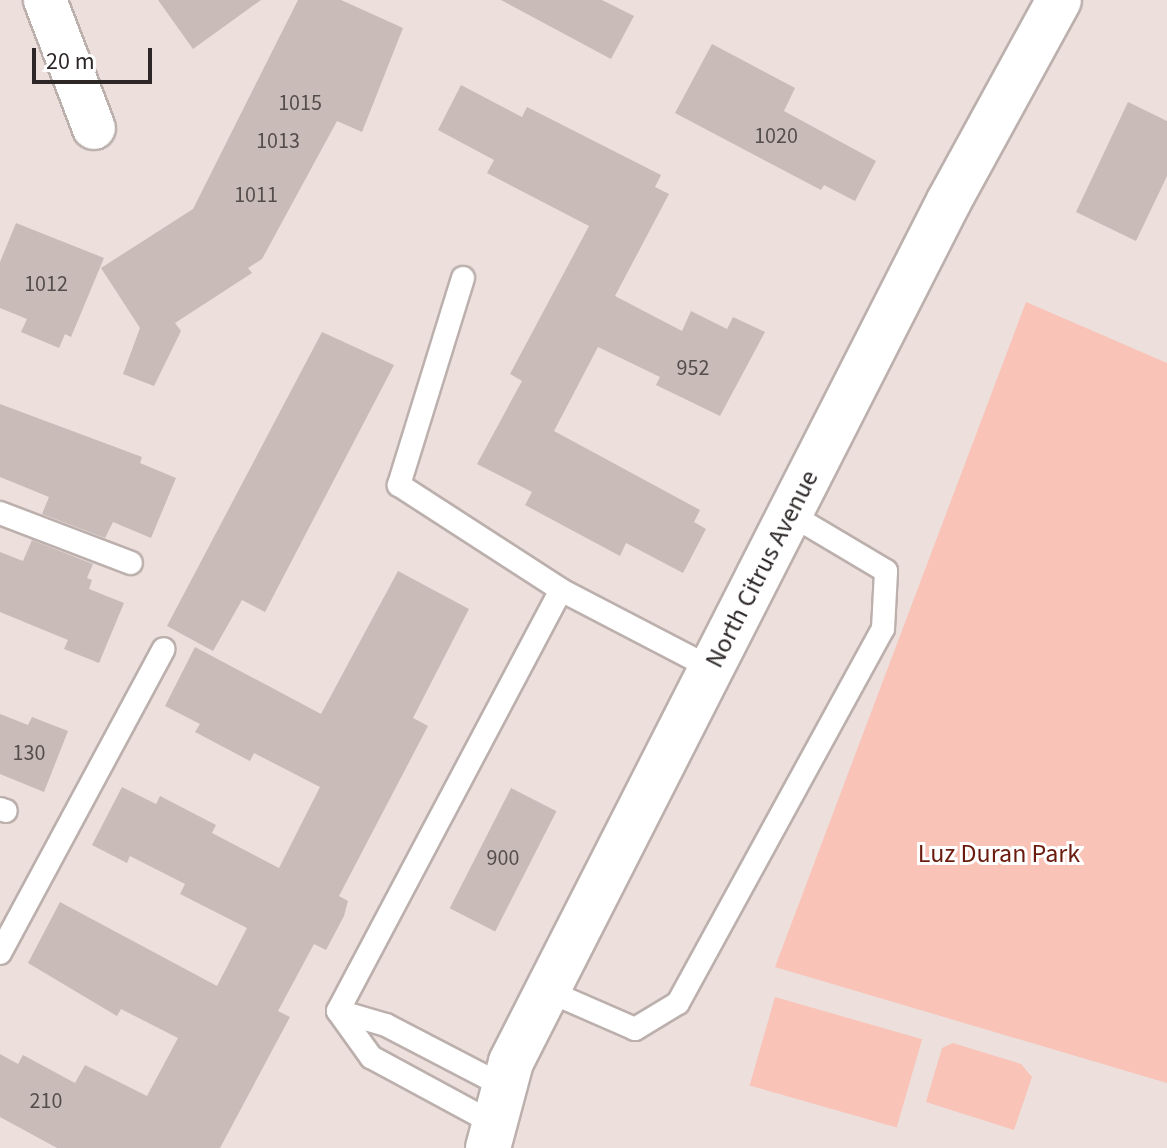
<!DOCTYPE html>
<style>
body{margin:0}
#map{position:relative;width:1167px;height:1148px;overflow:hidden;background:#ecdfdc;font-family:"Source Sans 3",sans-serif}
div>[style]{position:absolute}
.green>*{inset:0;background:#f9c3b7;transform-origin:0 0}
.building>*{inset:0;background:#c8bbb8;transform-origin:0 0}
.roads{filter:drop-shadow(2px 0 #bcb0ad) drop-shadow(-2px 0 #bcb0ad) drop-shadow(0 2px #bcb0ad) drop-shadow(0 -2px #bcb0ad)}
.lane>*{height:22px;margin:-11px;padding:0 11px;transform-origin:11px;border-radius:11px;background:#fff}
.street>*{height:42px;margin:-21px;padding:0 21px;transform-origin:21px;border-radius:21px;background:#fff}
.secondary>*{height:44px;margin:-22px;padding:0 22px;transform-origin:22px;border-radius:22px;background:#fff}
span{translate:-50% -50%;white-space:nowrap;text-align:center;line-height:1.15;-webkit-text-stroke:6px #fff;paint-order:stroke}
.number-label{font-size:22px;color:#544d4b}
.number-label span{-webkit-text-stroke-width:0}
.street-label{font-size:26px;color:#2d2827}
.park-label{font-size:26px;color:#6b1c0f}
.scale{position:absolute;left:32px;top:48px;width:120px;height:36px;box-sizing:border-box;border:4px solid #2d2827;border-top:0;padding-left:10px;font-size:24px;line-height:28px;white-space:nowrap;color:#2d2827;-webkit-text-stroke:6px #fff;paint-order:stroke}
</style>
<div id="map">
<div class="green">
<i style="clip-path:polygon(1026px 302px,1167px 363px,1167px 1083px,775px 967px)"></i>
<i style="left:775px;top:997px;width:153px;height:92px;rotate:16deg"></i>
<i style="clip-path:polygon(953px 1043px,1021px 1064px,1032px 1077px,1014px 1130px,926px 1102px,942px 1048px)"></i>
</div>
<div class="building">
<i style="clip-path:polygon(158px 0,261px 0,193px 49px)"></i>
<i style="clip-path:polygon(298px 0,341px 0,403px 28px,362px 132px,337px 121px,262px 259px,248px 268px,252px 273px,175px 323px,181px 331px,154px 386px,123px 374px,140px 328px,101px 268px,193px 209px)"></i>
<i style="clip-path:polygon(501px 0,602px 0,634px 16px,611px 59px)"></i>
<i style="clip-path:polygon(712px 44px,795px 88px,784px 111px,876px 161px,855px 201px,824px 185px,821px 190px,675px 113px)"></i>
<i style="clip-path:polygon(461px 85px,522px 117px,527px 107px,661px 175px,655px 187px,669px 194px,615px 296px,682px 331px,691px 311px,727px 329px,733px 317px,765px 332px,720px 416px,656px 385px,660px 377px,598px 347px,554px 431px,700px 510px,694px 522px,706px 529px,683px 573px,626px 543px,620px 556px,525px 505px,532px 492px,477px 464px,522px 381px,510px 374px,589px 226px,487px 173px,494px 160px,438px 130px)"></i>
<i style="clip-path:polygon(1128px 102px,1167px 121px,1167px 176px,1136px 241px,1076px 212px)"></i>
<i style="clip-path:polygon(16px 223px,104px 258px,71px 337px,65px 334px,59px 348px,21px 332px,27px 319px,0 308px,0 262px)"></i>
<i style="clip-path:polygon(322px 332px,394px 365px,265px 612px,242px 600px,213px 651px,167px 626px)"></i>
<i style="clip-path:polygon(0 404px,142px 457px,140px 463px,176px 478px,151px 538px,113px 522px,105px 538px,42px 514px,49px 497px,0 477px)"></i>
<i style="clip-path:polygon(32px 540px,93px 564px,87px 578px,92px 580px,89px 589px,124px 603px,99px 663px,64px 649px,68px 640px,0 612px,0 552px,23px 561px)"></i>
<i style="clip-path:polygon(398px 571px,469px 609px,413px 718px,428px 726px,339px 896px,348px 901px,344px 916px,326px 950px,314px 944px,278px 1011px,290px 1017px,220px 1148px,57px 1148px,0 1117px,0 1054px,18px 1064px,23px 1055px,75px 1083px,85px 1065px,147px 1096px,178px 1038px,121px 1009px,117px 1016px,28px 963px,60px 902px,217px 986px,247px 928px,180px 894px,185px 884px,130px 856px,127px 863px,92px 845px,122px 787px,156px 804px,160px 796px,216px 825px,212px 833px,279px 868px,320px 787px,254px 753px,250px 761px,195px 732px,200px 724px,165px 706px,195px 647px,321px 714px)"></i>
<i style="clip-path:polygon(0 714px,28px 725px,32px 717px,68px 731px,44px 792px,0 774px)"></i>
<i style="left:511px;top:788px;width:51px;height:135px;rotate:27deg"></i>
</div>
<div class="roads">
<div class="lane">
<i style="left:463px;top:278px;width:217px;rotate:107.2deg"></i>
<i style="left:399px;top:485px;width:193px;rotate:32.9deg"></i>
<i style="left:0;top:513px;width:140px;rotate:20.9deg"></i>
<i style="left:0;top:809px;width:6px;rotate:18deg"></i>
<i style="left:0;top:953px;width:345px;rotate:-61.7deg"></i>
<i style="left:548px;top:991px;width:95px;rotate:23.6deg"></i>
<i style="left:635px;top:1029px;width:50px;rotate:-31.2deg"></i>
<i style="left:678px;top:1003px;width:426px;rotate:-61.3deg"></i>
<i style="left:883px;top:629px;width:58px;rotate:-87deg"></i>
<i style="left:886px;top:571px;width:112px;rotate:-149.3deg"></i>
<i style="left:338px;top:1011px;width:476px;rotate:-62.1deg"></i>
<i style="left:561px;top:590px;width:169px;rotate:27.5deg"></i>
<i style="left:338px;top:1011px;width:57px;rotate:54.3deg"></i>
<i style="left:371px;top:1057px;width:141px;rotate:28.4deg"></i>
<i style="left:338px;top:1011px;width:50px;rotate:16.3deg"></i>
<i style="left:386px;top:1025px;width:136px;rotate:27.5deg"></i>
</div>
<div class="street">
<i style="left:45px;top:0;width:137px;rotate:69.1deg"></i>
</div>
<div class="secondary">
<i style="left:488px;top:1148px;width:89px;rotate:-75deg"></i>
<i style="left:511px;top:1062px;width:966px;rotate:-63.04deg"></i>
<i style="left:949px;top:201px;width:229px;rotate:-61.3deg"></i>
</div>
</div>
<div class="number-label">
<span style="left:300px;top:104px">1015</span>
<span style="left:776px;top:137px">1020</span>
<span style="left:278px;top:142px">1013</span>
<span style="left:256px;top:196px">1011</span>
<span style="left:46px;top:285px">1012</span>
<span style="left:693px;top:369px">952</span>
<span style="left:29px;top:754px">130</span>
<span style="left:503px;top:859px">900</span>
<span style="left:46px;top:1102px">210</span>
</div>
<div class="street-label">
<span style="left:762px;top:569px;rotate:-63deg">North Citrus Avenue</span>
</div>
<div class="park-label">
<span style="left:999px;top:854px">Luz Duran Park</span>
</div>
<div class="scale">20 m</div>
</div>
